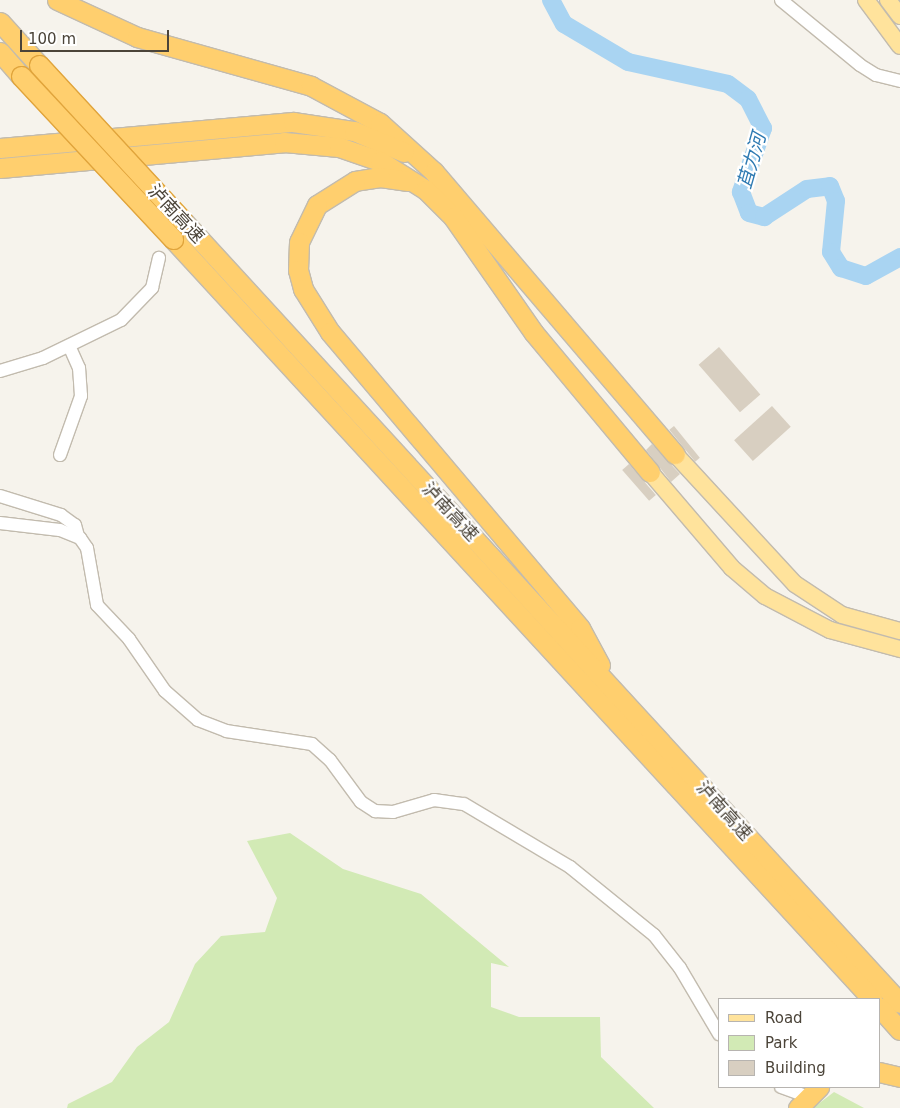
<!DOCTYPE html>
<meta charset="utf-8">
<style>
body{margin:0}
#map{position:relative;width:900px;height:1108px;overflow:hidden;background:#f6f3ec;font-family:"DejaVu Sans","Noto Sans SC",sans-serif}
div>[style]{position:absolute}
.green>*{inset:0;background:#d2eab5}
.river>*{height:18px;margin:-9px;padding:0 9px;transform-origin:9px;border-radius:9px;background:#a9d4f2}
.building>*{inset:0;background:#d8cfc1;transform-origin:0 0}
.roads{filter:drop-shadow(1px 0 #c2bbae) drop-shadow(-1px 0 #c2bbae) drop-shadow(0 1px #c2bbae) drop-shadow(0 -1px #c2bbae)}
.minor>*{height:12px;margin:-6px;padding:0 6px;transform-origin:6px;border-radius:6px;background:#fff}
.major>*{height:16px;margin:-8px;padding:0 8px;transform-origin:8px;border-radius:8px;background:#ffe39c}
.highway>*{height:19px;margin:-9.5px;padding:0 9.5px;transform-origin:9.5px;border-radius:9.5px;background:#ffcf6e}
.bridges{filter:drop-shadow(1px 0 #e0a43c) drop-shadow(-1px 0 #e0a43c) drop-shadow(0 1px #e0a43c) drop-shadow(0 -1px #e0a43c)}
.highway-bridge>*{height:19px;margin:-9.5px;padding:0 9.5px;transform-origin:9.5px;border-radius:9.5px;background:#ffcf6e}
span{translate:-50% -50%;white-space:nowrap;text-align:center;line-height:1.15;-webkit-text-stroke:4.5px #fff;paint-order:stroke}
.street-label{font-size:18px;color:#4b4439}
.water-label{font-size:19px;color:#2e7ab2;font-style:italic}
.legend{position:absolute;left:718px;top:998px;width:162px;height:90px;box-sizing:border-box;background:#fff;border:1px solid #b7b4b0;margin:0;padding:6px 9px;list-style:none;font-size:15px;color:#4b4439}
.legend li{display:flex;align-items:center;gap:10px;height:25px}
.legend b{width:25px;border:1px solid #b7b4b0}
.scale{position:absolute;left:20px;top:30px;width:149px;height:22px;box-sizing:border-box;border:2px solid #4b4439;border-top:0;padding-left:6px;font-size:15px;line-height:18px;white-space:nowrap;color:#4b4439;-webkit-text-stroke:4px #fff;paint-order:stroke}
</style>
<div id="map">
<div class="green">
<i style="clip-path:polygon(290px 833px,343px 869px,421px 894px,509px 967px,491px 963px,491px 1007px,519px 1017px,600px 1017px,601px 1057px,654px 1108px,67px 1108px,68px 1104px,112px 1082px,137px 1047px,169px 1022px,195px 964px,221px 936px,265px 932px,277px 898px,247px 841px)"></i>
<i style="clip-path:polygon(834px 1092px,864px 1108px,813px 1108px)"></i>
</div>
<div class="river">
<i style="left:551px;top:0;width:27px;rotate:62deg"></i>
<i style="left:564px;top:24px;width:74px;rotate:30.7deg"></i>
<i style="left:628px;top:62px;width:102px;rotate:12.4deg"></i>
<i style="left:728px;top:84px;width:25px;rotate:37deg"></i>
<i style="left:748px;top:99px;width:33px;rotate:63deg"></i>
<i style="left:763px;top:128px;width:68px;rotate:109deg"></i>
<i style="left:741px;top:192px;width:22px;rotate:69deg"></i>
<i style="left:749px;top:213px;width:16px;rotate:15deg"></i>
<i style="left:764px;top:217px;width:51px;rotate:-33.1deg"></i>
<i style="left:807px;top:189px;width:23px;rotate:-7deg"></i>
<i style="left:830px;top:186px;width:16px;rotate:68deg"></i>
<i style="left:836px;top:201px;width:51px;rotate:95.6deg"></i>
<i style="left:831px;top:252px;width:19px;rotate:58deg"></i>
<i style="left:841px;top:268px;width:26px;rotate:18deg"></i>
<i style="left:866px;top:276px;width:39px;rotate:-29deg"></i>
</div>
<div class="building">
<i style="left:719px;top:347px;width:63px;height:27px;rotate:49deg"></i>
<i style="left:772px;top:406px;width:28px;height:51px;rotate:48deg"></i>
<i style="left:674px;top:426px;width:41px;height:6px;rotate:51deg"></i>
<i style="clip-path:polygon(652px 444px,680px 474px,671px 482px,646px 450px)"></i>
<i style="left:629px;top:464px;width:41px;height:9px;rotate:49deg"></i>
</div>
<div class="roads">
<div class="minor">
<i style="left:781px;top:0;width:102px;rotate:39.4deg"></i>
<i style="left:860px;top:65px;width:19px;rotate:32deg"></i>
<i style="left:876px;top:75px;width:25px;rotate:14deg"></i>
<i style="left:0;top:371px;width:45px;rotate:-16.8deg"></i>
<i style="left:43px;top:358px;width:87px;rotate:-26deg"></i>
<i style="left:121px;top:320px;width:45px;rotate:-45.9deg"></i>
<i style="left:152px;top:288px;width:31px;rotate:-77deg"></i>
<i style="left:60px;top:455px;width:63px;rotate:-70.4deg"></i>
<i style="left:81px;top:396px;width:28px;rotate:-94deg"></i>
<i style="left:79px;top:368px;width:24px;rotate:-114deg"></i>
<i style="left:0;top:496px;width:64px;rotate:17.3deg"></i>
<i style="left:61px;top:515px;width:17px;rotate:36deg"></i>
<i style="left:75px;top:525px;width:11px;rotate:75deg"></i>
<i style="left:0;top:523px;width:60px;rotate:6.7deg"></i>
<i style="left:60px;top:530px;width:22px;rotate:22deg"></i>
<i style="left:80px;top:538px;width:12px;rotate:55deg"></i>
<i style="left:87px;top:548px;width:58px;rotate:80deg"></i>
<i style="left:97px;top:605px;width:47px;rotate:46.7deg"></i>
<i style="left:129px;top:639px;width:63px;rotate:55.3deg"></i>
<i style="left:165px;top:691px;width:44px;rotate:41.3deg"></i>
<i style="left:198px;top:720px;width:30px;rotate:21deg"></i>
<i style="left:226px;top:731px;width:87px;rotate:8.6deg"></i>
<i style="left:312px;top:744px;width:24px;rotate:42deg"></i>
<i style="left:330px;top:760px;width:52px;rotate:53.6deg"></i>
<i style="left:361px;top:802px;width:17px;rotate:33deg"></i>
<i style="left:375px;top:811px;width:18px;rotate:3deg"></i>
<i style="left:393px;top:812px;width:43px;rotate:-16.3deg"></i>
<i style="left:434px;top:800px;width:30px;rotate:8deg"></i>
<i style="left:464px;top:804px;width:123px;rotate:30.7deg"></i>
<i style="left:570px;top:867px;width:108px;rotate:39deg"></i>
<i style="left:654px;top:935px;width:42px;rotate:51.8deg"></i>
<i style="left:680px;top:968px;width:77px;rotate:59.4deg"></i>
<i style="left:781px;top:1087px;width:29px;rotate:20deg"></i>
</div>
<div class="major">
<i style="left:866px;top:0;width:57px;rotate:53.5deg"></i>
<i style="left:888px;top:0;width:20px;rotate:53deg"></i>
<i style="left:675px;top:454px;width:177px;rotate:47.3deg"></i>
<i style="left:795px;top:584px;width:56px;rotate:33.4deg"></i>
<i style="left:842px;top:615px;width:60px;rotate:15.4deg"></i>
<i style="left:650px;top:472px;width:126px;rotate:49.5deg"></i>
<i style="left:732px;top:568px;width:43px;rotate:40.3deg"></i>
<i style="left:765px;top:596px;width:73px;rotate:27.6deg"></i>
<i style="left:830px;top:630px;width:73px;rotate:15.2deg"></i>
</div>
<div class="highway">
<i style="left:57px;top:0;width:88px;rotate:24.8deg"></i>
<i style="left:137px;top:37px;width:181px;rotate:15.7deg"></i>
<i style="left:311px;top:86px;width:78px;rotate:28.2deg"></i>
<i style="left:380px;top:123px;width:73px;rotate:42.2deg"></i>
<i style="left:434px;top:172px;width:371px;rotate:49.5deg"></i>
<i style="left:0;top:22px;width:58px;rotate:47.8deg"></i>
<i style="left:0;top:52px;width:32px;rotate:49deg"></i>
<i style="left:0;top:148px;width:294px;rotate:-5.1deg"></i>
<i style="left:293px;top:122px;width:62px;rotate:8.4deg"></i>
<i style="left:354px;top:131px;width:54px;rotate:22.8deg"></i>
<i style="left:0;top:168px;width:285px;rotate:-5.2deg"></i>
<i style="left:284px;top:142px;width:55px;rotate:5.2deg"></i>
<i style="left:339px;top:147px;width:43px;rotate:18.9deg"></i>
<i style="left:380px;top:161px;width:54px;rotate:32.2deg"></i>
<i style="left:426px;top:190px;width:38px;rotate:45deg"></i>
<i style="left:453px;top:217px;width:141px;rotate:55.1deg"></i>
<i style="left:534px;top:333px;width:181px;rotate:50.2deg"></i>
<i style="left:408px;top:181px;width:28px;rotate:-172deg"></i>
<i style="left:380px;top:177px;width:25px;rotate:171deg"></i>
<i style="left:355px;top:181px;width:45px;rotate:147.7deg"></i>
<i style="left:317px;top:205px;width:41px;rotate:115.9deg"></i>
<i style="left:299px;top:242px;width:28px;rotate:92deg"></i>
<i style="left:298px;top:270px;width:20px;rotate:75deg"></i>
<i style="left:303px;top:289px;width:51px;rotate:57.9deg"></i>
<i style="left:330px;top:332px;width:387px;rotate:49.8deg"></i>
<i style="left:580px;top:628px;width:42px;rotate:61.6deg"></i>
<i style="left:182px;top:220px;width:1062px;rotate:47.48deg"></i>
<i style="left:173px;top:239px;width:1033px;rotate:47.39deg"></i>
<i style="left:879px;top:1007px;width:31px;rotate:48deg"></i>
<i style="left:879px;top:1072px;width:22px;rotate:13deg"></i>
<i style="left:798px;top:1108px;width:30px;rotate:-45deg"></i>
</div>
</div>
<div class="bridges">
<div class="highway-bridge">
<i style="left:39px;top:65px;width:211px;rotate:47.3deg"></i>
<i style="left:21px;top:76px;width:223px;rotate:47deg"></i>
</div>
</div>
<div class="street-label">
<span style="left:176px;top:214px;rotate:47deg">泸南高速</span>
<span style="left:450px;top:512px;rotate:47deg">泸南高速</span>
<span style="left:724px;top:811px;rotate:48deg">泸南高速</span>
</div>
<div class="water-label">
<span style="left:752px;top:161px;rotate:-74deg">苴力河</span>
</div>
<ul class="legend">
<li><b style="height:6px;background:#ffe39c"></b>Road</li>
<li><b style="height:14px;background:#d2eab5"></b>Park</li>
<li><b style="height:14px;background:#d8cfc1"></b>Building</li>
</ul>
<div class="scale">100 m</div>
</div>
